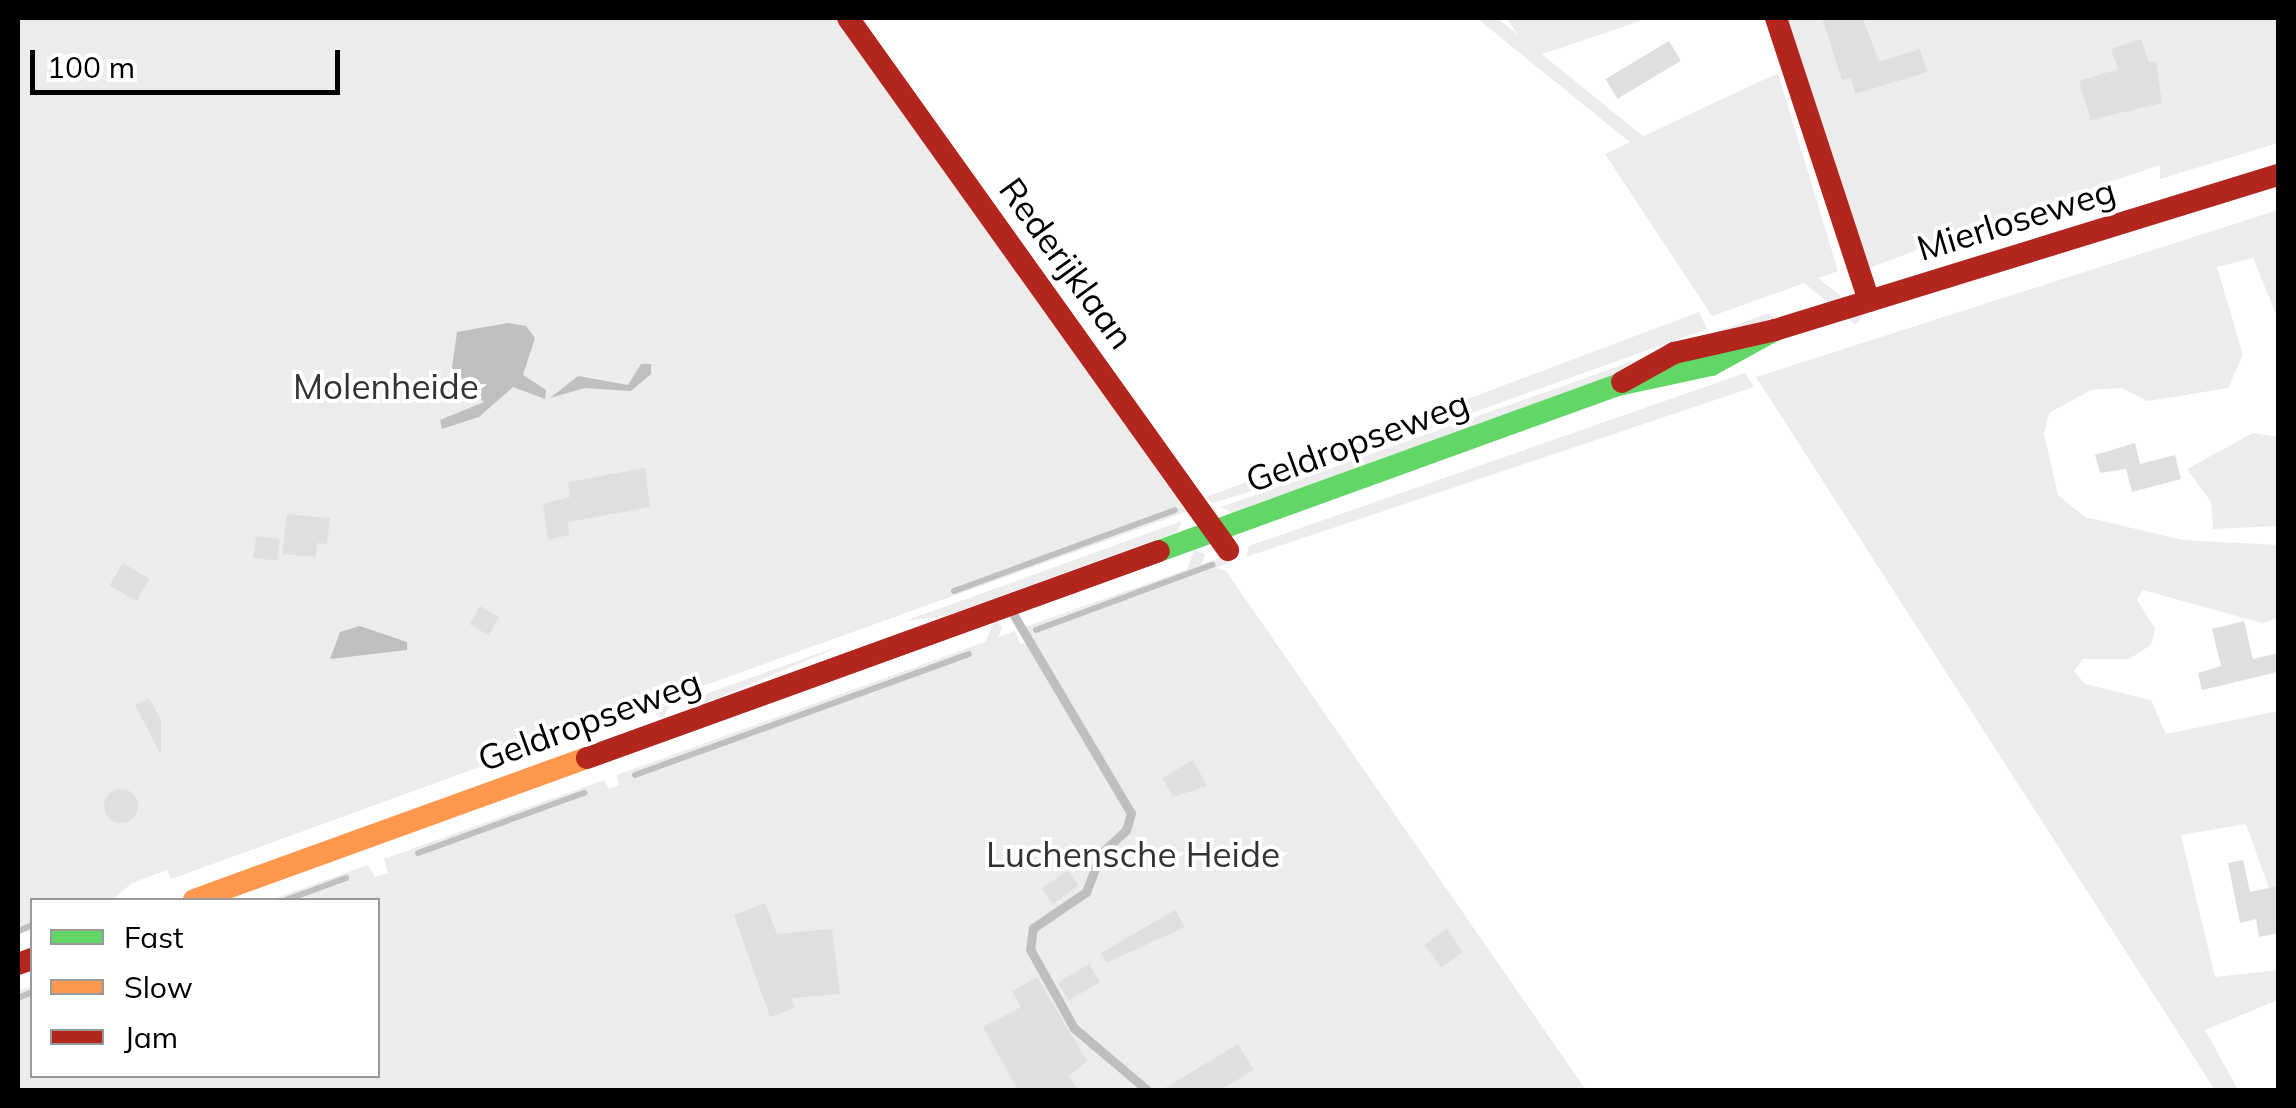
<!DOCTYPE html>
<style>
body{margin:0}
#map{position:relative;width:2296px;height:1108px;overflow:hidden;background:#fff;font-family:Mulish,sans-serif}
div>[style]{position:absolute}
.green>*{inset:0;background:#ececec;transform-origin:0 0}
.water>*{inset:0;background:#bfbfbf}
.stream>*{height:6px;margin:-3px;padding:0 3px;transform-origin:3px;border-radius:3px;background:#bfbfbf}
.building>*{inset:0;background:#dfdfdf;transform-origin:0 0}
.round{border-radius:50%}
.lane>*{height:9px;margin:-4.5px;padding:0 4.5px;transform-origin:4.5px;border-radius:4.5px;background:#bebebe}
.fast>*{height:22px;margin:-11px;padding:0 11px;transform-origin:11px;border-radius:11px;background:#63d668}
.slow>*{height:22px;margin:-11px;padding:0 11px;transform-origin:11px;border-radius:11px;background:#ff974d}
.jam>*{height:22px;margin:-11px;padding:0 11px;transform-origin:11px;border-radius:11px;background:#b3261e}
span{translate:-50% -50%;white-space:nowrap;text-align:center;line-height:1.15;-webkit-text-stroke:8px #fff;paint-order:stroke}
.street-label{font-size:35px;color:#000}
.park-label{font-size:35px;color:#333}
.frame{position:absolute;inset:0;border:20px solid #000;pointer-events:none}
.legend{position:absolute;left:30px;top:898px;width:350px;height:180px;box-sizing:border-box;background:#fff;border:2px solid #999;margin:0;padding:12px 18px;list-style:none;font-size:30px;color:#000}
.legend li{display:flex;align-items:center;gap:20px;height:50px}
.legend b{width:50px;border:2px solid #999}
.scale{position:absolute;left:30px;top:50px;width:310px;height:45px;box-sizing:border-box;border:5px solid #000;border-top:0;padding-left:12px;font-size:30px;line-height:35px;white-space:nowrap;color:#000;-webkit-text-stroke:8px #fff;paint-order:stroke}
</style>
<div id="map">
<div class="green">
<i style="clip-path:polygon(18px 18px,842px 18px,1186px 512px,681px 694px,677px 685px,665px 689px,667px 699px,171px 879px,167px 870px,132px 883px,112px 900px,32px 900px,32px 929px,18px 935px)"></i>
<i style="clip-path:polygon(1506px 18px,1649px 18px,1534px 57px)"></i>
<i style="clip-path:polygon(1770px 18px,2278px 18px,2278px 143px,2160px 179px,2160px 165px,2092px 188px,2094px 199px,2013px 224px,2009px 215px,1854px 274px)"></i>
<i style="clip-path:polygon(1778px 73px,1838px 271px,1712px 316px,1605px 154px)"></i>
<i style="clip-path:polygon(2278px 210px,2278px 319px,2253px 258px,2217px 267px,2243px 355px,2228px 388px,2148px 401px,2121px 388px,2091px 390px,2049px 413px,2044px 434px,2058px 495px,2085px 517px,2183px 540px,2278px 545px,2278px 618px,2262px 623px,2143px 590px,2137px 600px,2155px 629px,2151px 645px,2129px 659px,2083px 659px,2074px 671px,2085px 684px,2151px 700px,2166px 734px,2278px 711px,2278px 889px,2270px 891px,2246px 824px,2181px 835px,2215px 977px,2278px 970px,2278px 1000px,2205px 1030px,2238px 1090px,2215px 1090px,1756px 377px)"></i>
<i style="clip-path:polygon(1699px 312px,1707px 329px,1253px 491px,1212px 503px,1206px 497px)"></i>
<i style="clip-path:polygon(1769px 313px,1775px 318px,1233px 513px,1221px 507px)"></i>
<i style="left:1864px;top:315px;width:13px;height:643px;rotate:129deg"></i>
<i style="clip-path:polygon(1745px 373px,1754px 387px,1246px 557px,1249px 546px)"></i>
<i style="clip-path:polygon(2253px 433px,2278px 437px,2278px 526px,2213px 529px,2211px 502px,2187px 469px)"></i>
<i style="clip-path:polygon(1182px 521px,1177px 532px,945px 616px,905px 621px)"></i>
<i style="left:1194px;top:550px;width:12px;height:169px;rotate:20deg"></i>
<i style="clip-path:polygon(1219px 558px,1229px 563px,1216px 568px,1226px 571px,1586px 1090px,18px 1090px,18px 991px,32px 986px,32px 1076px,378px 1076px,378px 900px,270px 900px,368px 865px,375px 877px,388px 873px,384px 859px,604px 780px,609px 789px,619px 785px,617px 775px,1015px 631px,1020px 644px,1028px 642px,1025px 627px)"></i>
<i style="left:994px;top:622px;width:10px;height:396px;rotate:24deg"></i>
<i style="clip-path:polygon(832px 650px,696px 707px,686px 701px,831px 649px)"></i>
<i style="left:669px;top:707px;width:13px;height:523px;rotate:119deg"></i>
</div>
<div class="water">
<i style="clip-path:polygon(508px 323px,526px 326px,535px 338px,523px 375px,546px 390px,545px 399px,513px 387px,479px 417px,442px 429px,440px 420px,484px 402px,452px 368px,457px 332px)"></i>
<i style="clip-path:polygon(641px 364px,651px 364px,651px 374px,631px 391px,585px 388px,550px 398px,578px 376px,628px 385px)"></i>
<i style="clip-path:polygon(360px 626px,407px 642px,407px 650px,330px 659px,340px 632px)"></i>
</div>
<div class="stream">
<i style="left:954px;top:591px;width:235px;rotate:-20.1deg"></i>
<i style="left:1036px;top:630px;width:188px;rotate:-20.3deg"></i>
<i style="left:635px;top:775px;width:355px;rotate:-19.9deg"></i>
<i style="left:418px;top:853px;width:177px;rotate:-19.9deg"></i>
<i style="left:286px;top:900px;width:64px;rotate:-20.1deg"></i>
<i style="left:18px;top:931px;width:15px;rotate:-23deg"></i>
<i style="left:18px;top:998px;width:15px;rotate:-23deg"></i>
</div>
<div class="building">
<i style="clip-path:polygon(1822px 18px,1863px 18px,1879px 62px,1920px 49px,1927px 72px,1855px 94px,1851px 78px,1842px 80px)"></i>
<i style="clip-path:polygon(2141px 39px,2149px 63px,2156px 61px,2162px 103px,2091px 120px,2079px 81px,2118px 69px,2111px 49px)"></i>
<i style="left:1669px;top:41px;width:23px;height:74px;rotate:59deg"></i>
<i style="clip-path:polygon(2135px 443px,2140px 464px,2175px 455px,2181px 479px,2132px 492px,2126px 469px,2100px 473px,2095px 455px)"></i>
<i style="clip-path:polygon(645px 468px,650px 507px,568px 522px,569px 535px,548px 540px,543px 504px,570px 497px,568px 482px)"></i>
<i style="clip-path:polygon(287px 514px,330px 518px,327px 544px,317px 543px,316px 557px,282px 554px)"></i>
<i style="left:256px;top:536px;width:24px;height:22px;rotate:7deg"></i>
<i style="left:123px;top:563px;width:31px;height:26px;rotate:31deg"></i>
<i style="left:480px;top:606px;width:22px;height:21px;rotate:30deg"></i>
<i style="clip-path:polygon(2244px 621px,2253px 659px,2278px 653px,2278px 672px,2202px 690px,2198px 673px,2221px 666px,2212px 629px)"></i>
<i style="clip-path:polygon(149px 698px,161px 720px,161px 755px,135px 705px)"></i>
<i style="clip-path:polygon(1193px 760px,1207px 786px,1173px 797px,1162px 778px)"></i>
<i class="round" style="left:104px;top:789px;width:34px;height:34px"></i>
<i style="clip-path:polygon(2243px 860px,2250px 892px,2278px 886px,2278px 933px,2259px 937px,2256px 919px,2240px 923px,2228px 863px)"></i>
<i style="left:1068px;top:870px;width:19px;height:32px;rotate:55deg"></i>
<i style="clip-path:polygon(765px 903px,777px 934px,832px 929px,840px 994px,791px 998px,795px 1008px,770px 1017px,734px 915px)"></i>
<i style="clip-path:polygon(1175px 910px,1185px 927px,1106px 963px,1101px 953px)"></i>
<i style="left:1447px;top:929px;width:28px;height:27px;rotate:55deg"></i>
<i style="left:1089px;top:964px;width:21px;height:36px;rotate:59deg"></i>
<i style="clip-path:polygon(1037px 977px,1087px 1061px,1069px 1076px,1078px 1090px,1018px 1090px,983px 1027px,1021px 1007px,1012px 991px)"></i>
<i style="clip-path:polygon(1238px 1044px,1254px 1070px,1220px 1090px,1162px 1090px)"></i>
</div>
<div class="lane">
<i style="left:1009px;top:607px;width:239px;rotate:59.4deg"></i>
<i style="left:1131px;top:813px;width:18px;rotate:106deg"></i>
<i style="left:1126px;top:830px;width:34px;rotate:137deg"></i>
<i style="left:1101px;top:853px;width:42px;rotate:111deg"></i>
<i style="left:1086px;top:892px;width:64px;rotate:145.8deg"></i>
<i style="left:1033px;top:928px;width:21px;rotate:98deg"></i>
<i style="left:1030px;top:949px;width:90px;rotate:60.9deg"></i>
<i style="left:1074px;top:1028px;width:96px;rotate:40.3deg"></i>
</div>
<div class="fast">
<i style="left:1159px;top:551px;width:488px;rotate:-19.9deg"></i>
<i style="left:1618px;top:385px;width:95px;rotate:-12.1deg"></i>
<i style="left:1711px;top:365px;width:73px;rotate:-28.7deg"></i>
</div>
<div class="slow">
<i style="left:194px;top:900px;width:418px;rotate:-19.9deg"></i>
</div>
<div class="jam">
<i style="left:848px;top:18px;width:654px;rotate:54.46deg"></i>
<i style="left:1776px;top:18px;width:298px;rotate:71.8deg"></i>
<i style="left:1622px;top:382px;width:60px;rotate:-29.1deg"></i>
<i style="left:1674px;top:353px;width:104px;rotate:-12.8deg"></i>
<i style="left:1775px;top:330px;width:526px;rotate:-17.13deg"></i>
<i style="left:587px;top:758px;width:608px;rotate:-19.89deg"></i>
<i style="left:18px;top:964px;width:15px;rotate:-20deg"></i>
</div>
<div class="street-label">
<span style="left:2016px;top:219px;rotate:-17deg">Mierloseweg</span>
<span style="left:1067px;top:263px;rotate:54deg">Rederijklaan</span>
<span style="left:1357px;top:441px;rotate:-20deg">Geldropseweg</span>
<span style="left:589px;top:720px;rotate:-20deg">Geldropseweg</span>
</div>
<div class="park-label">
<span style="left:386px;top:386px">Molenheide</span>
<span style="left:1133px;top:854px">Luchensche Heide</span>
</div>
<div class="frame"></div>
<ul class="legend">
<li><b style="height:12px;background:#63d668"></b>Fast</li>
<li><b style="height:12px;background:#ff974d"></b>Slow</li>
<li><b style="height:12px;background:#b3261e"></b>Jam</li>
</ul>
<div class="scale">100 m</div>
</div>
